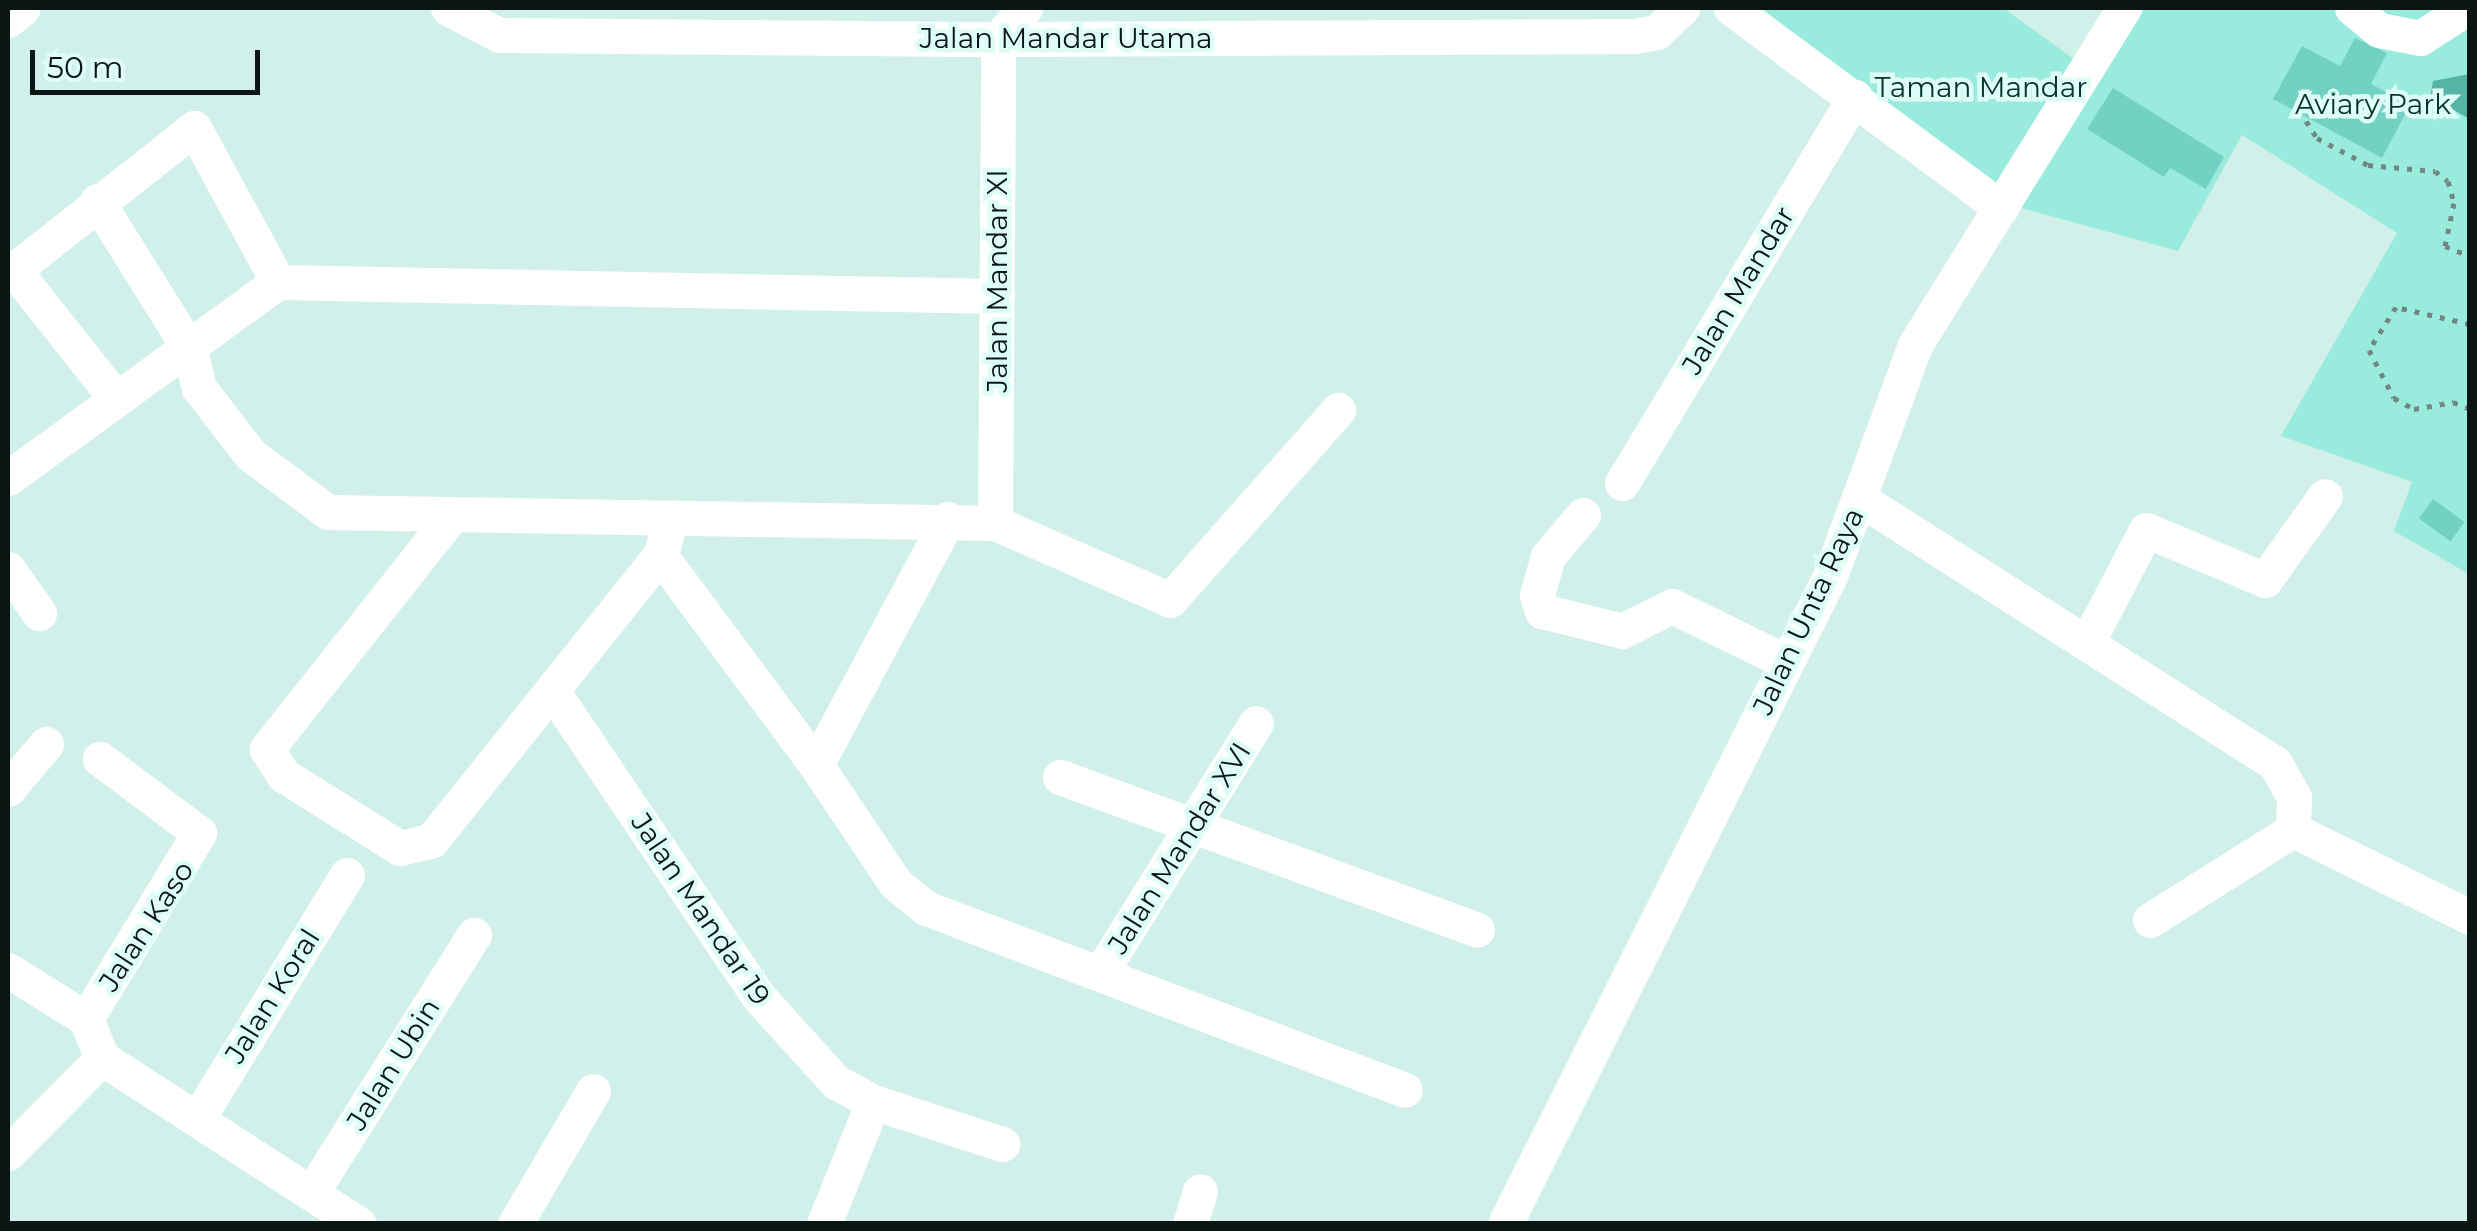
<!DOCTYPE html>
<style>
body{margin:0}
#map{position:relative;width:2477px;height:1231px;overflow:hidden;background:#d1f0ea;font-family:Montserrat,sans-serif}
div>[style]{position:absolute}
.green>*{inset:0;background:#99ebde}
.water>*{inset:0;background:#56b4a6}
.building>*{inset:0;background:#73d1c2;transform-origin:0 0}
.path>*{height:5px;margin-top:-2.5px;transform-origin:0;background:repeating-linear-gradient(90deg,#728784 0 5px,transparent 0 13px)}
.minor>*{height:35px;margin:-17.5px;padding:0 17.5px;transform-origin:17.5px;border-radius:17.5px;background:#fff}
span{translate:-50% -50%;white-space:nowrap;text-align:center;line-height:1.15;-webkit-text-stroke:9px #dffdf7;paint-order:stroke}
.street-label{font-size:28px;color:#0a1514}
.park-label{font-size:28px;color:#05332e}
.frame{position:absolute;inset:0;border:10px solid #0a1514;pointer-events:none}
.scale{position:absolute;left:30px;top:50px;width:230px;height:45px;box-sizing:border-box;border:5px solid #0a1514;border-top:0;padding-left:12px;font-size:30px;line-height:35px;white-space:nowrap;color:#0a1514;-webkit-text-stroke:8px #dffdf7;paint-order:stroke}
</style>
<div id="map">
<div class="green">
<i style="clip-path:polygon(1747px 8px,2003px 8px,2085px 67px,2009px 206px)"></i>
<i style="clip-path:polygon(2138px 8px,2469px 8px,2469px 574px,2394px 531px,2412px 482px,2281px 436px,2397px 233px,2242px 135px,2178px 251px,2014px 206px)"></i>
</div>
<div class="water">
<i style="clip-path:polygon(2469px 74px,2469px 119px,2454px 110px,2427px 117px,2433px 81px)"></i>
</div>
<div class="building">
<i style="clip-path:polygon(2355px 38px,2387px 53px,2371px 84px,2410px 105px,2382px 158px,2273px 99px,2302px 46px,2340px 66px)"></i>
<i style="clip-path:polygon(2113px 88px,2224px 157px,2206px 189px,2170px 168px,2164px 177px,2087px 129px)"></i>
<i style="left:2433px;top:499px;width:39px;height:24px;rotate:36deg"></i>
</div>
<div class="path">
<i style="left:2306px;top:121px;width:20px;rotate:57deg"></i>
<i style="left:2317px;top:138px;width:58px;rotate:27.9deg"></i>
<i style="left:2368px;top:165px;width:67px;rotate:5.1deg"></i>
<i style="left:2435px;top:171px;width:16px;rotate:38deg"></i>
<i style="left:2448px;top:181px;width:23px;rotate:75deg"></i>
<i style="left:2454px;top:203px;width:44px;rotate:101.8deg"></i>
<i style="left:2445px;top:246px;width:27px;rotate:22deg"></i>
<i style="left:2470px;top:324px;width:76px;rotate:-167.1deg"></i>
<i style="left:2396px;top:307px;width:51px;rotate:122.1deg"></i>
<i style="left:2369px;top:350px;width:54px;rotate:62.5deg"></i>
<i style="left:2394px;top:398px;width:23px;rotate:29deg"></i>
<i style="left:2414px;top:409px;width:40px;rotate:-10deg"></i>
<i style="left:2453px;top:402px;width:18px;rotate:22deg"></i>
</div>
<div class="minor">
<i style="left:448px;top:8px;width:58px;rotate:27.9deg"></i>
<i style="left:499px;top:35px;width:499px;rotate:0.5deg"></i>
<i style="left:998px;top:39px;width:636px;rotate:-0.27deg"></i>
<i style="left:1634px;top:36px;width:23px;rotate:-10deg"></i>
<i style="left:1657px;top:32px;width:35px;rotate:-44deg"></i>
<i style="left:1731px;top:8px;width:336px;rotate:36.5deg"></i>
<i style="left:2352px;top:8px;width:35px;rotate:39deg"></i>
<i style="left:2379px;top:30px;width:42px;rotate:11deg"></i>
<i style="left:2420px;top:38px;width:56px;rotate:-32.6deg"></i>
<i style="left:8px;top:20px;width:19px;rotate:-39deg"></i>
<i style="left:97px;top:201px;width:176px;rotate:58deg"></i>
<i style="left:190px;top:350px;width:39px;rotate:77deg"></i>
<i style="left:199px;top:388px;width:85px;rotate:52.2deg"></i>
<i style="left:251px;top:455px;width:96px;rotate:36.5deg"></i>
<i style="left:328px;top:512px;width:667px;rotate:0.94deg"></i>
<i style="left:995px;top:523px;width:191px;rotate:23.7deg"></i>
<i style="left:1170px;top:600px;width:254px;rotate:-48.5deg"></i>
<i style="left:14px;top:270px;width:159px;rotate:51.6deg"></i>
<i style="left:8px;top:275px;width:237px;rotate:-38.3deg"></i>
<i style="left:194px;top:128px;width:175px;rotate:61.4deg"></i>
<i style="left:8px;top:478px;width:334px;rotate:-36deg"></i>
<i style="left:278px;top:282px;width:719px;rotate:1.12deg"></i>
<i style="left:1622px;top:483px;width:451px;rotate:-58.9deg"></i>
<i style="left:1860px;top:499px;width:492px;rotate:32.5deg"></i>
<i style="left:2275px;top:763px;width:39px;rotate:61deg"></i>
<i style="left:2294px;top:797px;width:33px;rotate:92deg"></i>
<i style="left:2293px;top:830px;width:197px;rotate:26.2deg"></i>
<i style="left:453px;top:514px;width:300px;rotate:128.4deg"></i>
<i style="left:267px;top:749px;width:31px;rotate:58deg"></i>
<i style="left:283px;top:775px;width:138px;rotate:32deg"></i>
<i style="left:400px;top:848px;width:32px;rotate:-13deg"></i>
<i style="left:431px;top:841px;width:366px;rotate:-51.3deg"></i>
<i style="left:1583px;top:515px;width:54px;rotate:130.5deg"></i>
<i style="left:1548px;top:556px;width:41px;rotate:105.8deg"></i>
<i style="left:1537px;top:595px;width:17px;rotate:73deg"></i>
<i style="left:1542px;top:611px;width:82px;rotate:14deg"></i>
<i style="left:1622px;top:631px;width:56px;rotate:-26.6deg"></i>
<i style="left:1672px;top:606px;width:126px;rotate:26deg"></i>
<i style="left:995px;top:523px;width:484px;rotate:-89.6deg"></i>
<i style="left:998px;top:39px;width:41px;rotate:-48.9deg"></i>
<i style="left:666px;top:537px;width:19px;rotate:108deg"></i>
<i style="left:660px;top:555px;width:262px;rotate:53.4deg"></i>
<i style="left:816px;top:765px;width:279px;rotate:-61.8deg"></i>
<i style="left:8px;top:569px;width:54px;rotate:54.8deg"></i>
<i style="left:2088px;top:641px;width:125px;rotate:-62.4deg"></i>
<i style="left:2146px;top:530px;width:129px;rotate:22.8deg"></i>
<i style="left:2265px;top:580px;width:103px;rotate:-54.5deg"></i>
<i style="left:553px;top:692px;width:367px;rotate:56deg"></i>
<i style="left:758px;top:996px;width:116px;rotate:47.8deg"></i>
<i style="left:836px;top:1082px;width:42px;rotate:28.4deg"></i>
<i style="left:873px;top:1102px;width:131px;rotate:111.9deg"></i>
<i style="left:816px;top:765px;width:143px;rotate:56.1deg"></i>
<i style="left:896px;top:884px;width:38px;rotate:39deg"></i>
<i style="left:926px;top:908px;width:512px;rotate:20.8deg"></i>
<i style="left:1060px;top:777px;width:444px;rotate:20.1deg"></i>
<i style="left:8px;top:789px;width:59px;rotate:-49.8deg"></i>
<i style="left:2150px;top:920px;width:169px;rotate:-32.2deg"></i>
<i style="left:8px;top:970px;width:92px;rotate:32.1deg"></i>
<i style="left:86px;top:1019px;width:42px;rotate:67.7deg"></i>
<i style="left:102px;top:1058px;width:306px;rotate:32.9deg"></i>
<i style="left:1101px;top:972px;width:293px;rotate:-58.1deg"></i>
<i style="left:86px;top:1019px;width:218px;rotate:-58.7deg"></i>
<i style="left:199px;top:833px;width:124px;rotate:-143.2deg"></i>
<i style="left:873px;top:1102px;width:136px;rotate:18deg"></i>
<i style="left:198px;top:1118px;width:285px;rotate:-58.5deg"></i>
<i style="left:8px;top:1153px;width:134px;rotate:-45.3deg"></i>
<i style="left:312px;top:1192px;width:304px;rotate:-57.8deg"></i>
<i style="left:515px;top:1224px;width:154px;rotate:-59.6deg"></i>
<i style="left:1190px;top:1224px;width:34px;rotate:-73deg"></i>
<i style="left:1505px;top:1224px;width:725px;rotate:-63.36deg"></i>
<i style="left:1830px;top:576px;width:246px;rotate:-69.8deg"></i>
<i style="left:1915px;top:345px;width:397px;rotate:-58.2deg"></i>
</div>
<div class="street-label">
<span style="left:1066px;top:38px">Jalan Mandar Utama</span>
<span style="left:997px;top:281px;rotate:-90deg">Jalan Mandar XI</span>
<span style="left:1738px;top:290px;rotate:-59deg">Jalan Mandar</span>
<span style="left:1808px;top:611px;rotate:-65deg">Jalan Unta Raya</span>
<span style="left:1179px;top:848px;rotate:-58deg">Jalan Mandar XVI</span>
<span style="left:701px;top:909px;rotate:56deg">Jalan Mandar 19</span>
<span style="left:146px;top:926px;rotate:-57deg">Jalan Kaso</span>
<span style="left:272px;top:996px;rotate:-58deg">Jalan Koral</span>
<span style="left:393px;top:1064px;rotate:-58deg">Jalan Ubin</span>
</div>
<div class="park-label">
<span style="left:1981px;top:87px">Taman Mandar</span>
<span style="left:2373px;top:104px">Aviary Park</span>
</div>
<div class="frame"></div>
<div class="scale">50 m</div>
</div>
